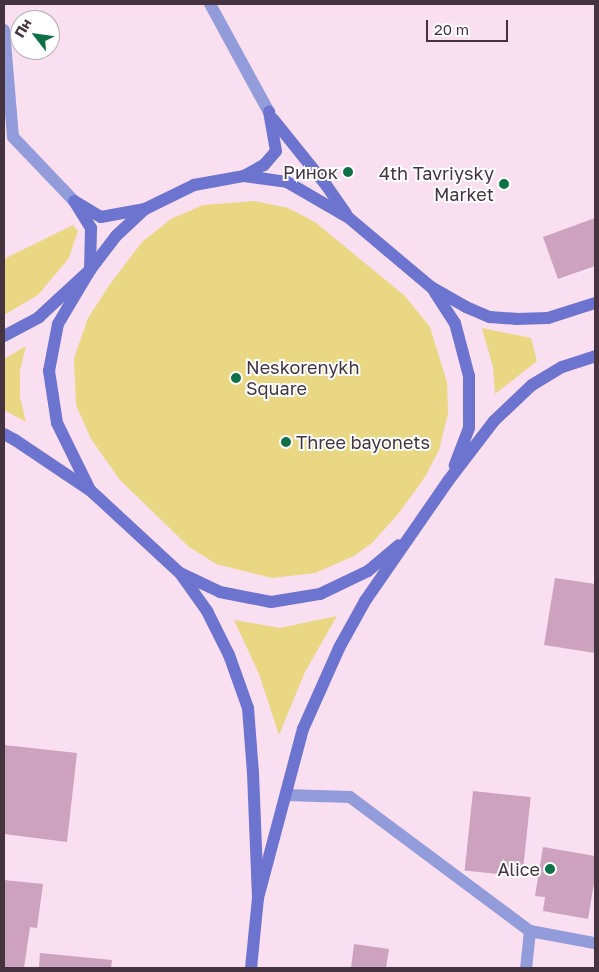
<!DOCTYPE html>
<meta charset="utf-8">
<style>
body{margin:0}
#map{position:relative;width:599px;height:972px;overflow:hidden;background:#fadff1;font-family:"Golos Text",sans-serif}
div>[style]{position:absolute}
.green>*{inset:0;background:#e9d783}
.building>*{inset:0;background:#cca2bf;transform-origin:0 0}
.lane>*{height:12px;margin:-6px;padding:0 6px;transform-origin:6px;border-radius:6px;background:#939cdb}
.street>*{height:12px;margin:-6px;padding:0 6px;transform-origin:6px;border-radius:6px;background:#939cdb}
.secondary>*{height:12px;margin:-6px;padding:0 6px;transform-origin:6px;border-radius:6px;background:#6c74d0}
.dots>*{width:14px;height:14px;translate:-50% -50%;box-sizing:border-box;border:2px solid #fff;border-radius:50%}
span{translate:-50% -50%;white-space:nowrap;text-align:center;line-height:1.15;-webkit-text-stroke:4px #fff;paint-order:stroke}
.poi-label{font-size:18px;color:#453440}
.right{translate:-100% -50%;text-align:right}
.left{translate:0 -50%;text-align:left}
.frame{position:absolute;inset:0;border:5px solid #453440;pointer-events:none}
.north{position:absolute;left:10px;top:10px;width:50px;height:50px;box-sizing:border-box;background:#fff;border:1px solid #b5aeb3;border-radius:50%;rotate:300deg;font-size:14px;font-weight:700;line-height:20px;text-align:center;color:#453440}
.north::after{content:'';display:block;margin:auto;width:18px;height:22px;background:#0e7046;clip-path:polygon(50% 0,100% 100%,50% 72%,0 100%)}
.scale{position:absolute;left:426px;top:20px;width:82px;height:22px;box-sizing:border-box;border:2px solid #453440;border-top:0;padding-left:6px;font-size:15px;line-height:18px;white-space:nowrap;color:#453440;-webkit-text-stroke:4px #fff;paint-order:stroke}
</style>
<div id="map">
<div class="green">
<i style="clip-path:polygon(255px 201px,288px 208px,315px 222px,405px 296px,430px 327px,447px 382px,448px 414px,439px 450px,425px 477px,399px 513px,372px 543px,354px 556px,315px 573px,272px 578px,216px 564px,189px 547px,120px 480px,91px 439px,76px 405px,74px 358px,88px 318px,110px 284px,142px 242px,171px 219px,203px 205px)"></i>
<i style="clip-path:polygon(73px 225px,78px 231px,69px 258px,38px 295px,4px 315px,4px 259px)"></i>
<i style="clip-path:polygon(482px 328px,531px 338px,537px 361px,495px 394px,493px 367px)"></i>
<i style="clip-path:polygon(26px 346px,20px 370px,20px 397px,26px 422px,4px 410px,4px 359px)"></i>
<i style="clip-path:polygon(337px 616px,305px 672px,279px 735px,259px 674px,234px 620px,280px 628px)"></i>
</div>
<div class="building">
<i style="clip-path:polygon(595px 218px,595px 266px,558px 279px,543px 237px)"></i>
<i style="clip-path:polygon(555px 578px,595px 584px,595px 653px,544px 645px)"></i>
<i style="clip-path:polygon(4px 745px,77px 753px,67px 842px,4px 834px)"></i>
<i style="left:473px;top:791px;width:58px;height:80px;rotate:6deg"></i>
<i style="clip-path:polygon(543px 847px,595px 856px,595px 877px,588px 919px,543px 911px,545px 897px,535px 896px)"></i>
<i style="clip-path:polygon(4px 880px,43px 884px,37px 928px,30px 927px,24px 968px,4px 968px)"></i>
<i style="clip-path:polygon(354px 944px,389px 949px,386px 968px,351px 968px)"></i>
<i style="clip-path:polygon(40px 953px,112px 960px,111px 968px,39px 968px)"></i>
</div>
<div class="lane">
<i style="left:4px;top:30px;width:107px;rotate:85.2deg"></i>
<i style="left:13px;top:137px;width:88px;rotate:46.4deg"></i>
<i style="left:286px;top:795px;width:64px;rotate:1.8deg"></i>
<i style="left:350px;top:797px;width:224px;rotate:36.7deg"></i>
<i style="left:530px;top:931px;width:37px;rotate:96deg"></i>
<i style="left:530px;top:931px;width:66px;rotate:10.5deg"></i>
</div>
<div class="street">
<i style="left:210px;top:4px;width:123px;rotate:61.4deg"></i>
</div>
<div class="secondary">
<i style="left:273px;top:119px;width:85px;rotate:51.2deg"></i>
<i style="left:326px;top:185px;width:35px;rotate:55deg"></i>
<i style="left:244px;top:176px;width:43px;rotate:7.9deg"></i>
<i style="left:287px;top:182px;width:72px;rotate:30.1deg"></i>
<i style="left:349px;top:218px;width:107px;rotate:40.1deg"></i>
<i style="left:431px;top:287px;width:40px;rotate:29.7deg"></i>
<i style="left:466px;top:307px;width:26px;rotate:23deg"></i>
<i style="left:490px;top:317px;width:26px;rotate:4deg"></i>
<i style="left:516px;top:319px;width:32px;rotate:-2deg"></i>
<i style="left:548px;top:318px;width:49px;rotate:-17.7deg"></i>
<i style="left:74px;top:201px;width:31px;rotate:31deg"></i>
<i style="left:101px;top:217px;width:45px;rotate:-10.3deg"></i>
<i style="left:145px;top:209px;width:55px;rotate:-26.1deg"></i>
<i style="left:194px;top:185px;width:51px;rotate:-10.2deg"></i>
<i style="left:244px;top:176px;width:23px;rotate:-29deg"></i>
<i style="left:264px;top:165px;width:18px;rotate:-49deg"></i>
<i style="left:276px;top:151px;width:40px;rotate:-100deg"></i>
<i style="left:434px;top:291px;width:38px;rotate:57deg"></i>
<i style="left:455px;top:323px;width:55px;rotate:75.2deg"></i>
<i style="left:469px;top:376px;width:52px;rotate:90deg"></i>
<i style="left:469px;top:428px;width:40px;rotate:111deg"></i>
<i style="left:4px;top:336px;width:40px;rotate:-28deg"></i>
<i style="left:39px;top:317px;width:69px;rotate:-42.7deg"></i>
<i style="left:90px;top:270px;width:42px;rotate:-88.6deg"></i>
<i style="left:91px;top:228px;width:28px;rotate:-122deg"></i>
<i style="left:4px;top:434px;width:13px;rotate:29deg"></i>
<i style="left:15px;top:440px;width:92px;rotate:33.9deg"></i>
<i style="left:91px;top:491px;width:121px;rotate:42.7deg"></i>
<i style="left:180px;top:573px;width:47px;rotate:54.6deg"></i>
<i style="left:207px;top:611px;width:49px;rotate:63.4deg"></i>
<i style="left:229px;top:655px;width:56px;rotate:70.3deg"></i>
<i style="left:248px;top:708px;width:65px;rotate:85.6deg"></i>
<i style="left:253px;top:773px;width:125px;rotate:87.7deg"></i>
<i style="left:258px;top:898px;width:70px;rotate:95.7deg"></i>
<i style="left:89px;top:488px;width:72px;rotate:-116.2deg"></i>
<i style="left:57px;top:423px;width:53px;rotate:-98.7deg"></i>
<i style="left:49px;top:371px;width:48px;rotate:-79.2deg"></i>
<i style="left:58px;top:324px;width:63px;rotate:-59.3deg"></i>
<i style="left:90px;top:270px;width:43px;rotate:-52.6deg"></i>
<i style="left:116px;top:236px;width:40px;rotate:-43deg"></i>
<i style="left:182px;top:574px;width:42px;rotate:25.3deg"></i>
<i style="left:220px;top:592px;width:52px;rotate:11.1deg"></i>
<i style="left:271px;top:602px;width:50px;rotate:-9.3deg"></i>
<i style="left:320px;top:594px;width:53px;rotate:-25.6deg"></i>
<i style="left:368px;top:571px;width:40px;rotate:-40deg"></i>
<i style="left:258px;top:898px;width:175px;rotate:-75.1deg"></i>
<i style="left:303px;top:729px;width:89px;rotate:-66deg"></i>
<i style="left:339px;top:648px;width:54px;rotate:-61deg"></i>
<i style="left:365px;top:601px;width:146px;rotate:-55.3deg"></i>
<i style="left:448px;top:481px;width:76px;rotate:-52.5deg"></i>
<i style="left:494px;top:421px;width:52px;rotate:-43.5deg"></i>
<i style="left:532px;top:385px;width:35px;rotate:-31deg"></i>
<i style="left:562px;top:367px;width:35px;rotate:-18deg"></i>
</div>
<div class="dots">
<i style="left:348px;top:172px;background:#0e7046"></i>
<i style="left:504px;top:184px;background:#0e7046"></i>
<i style="left:236px;top:378px;background:#0e7046"></i>
<i style="left:286px;top:442px;background:#0e7046"></i>
<i style="left:550px;top:869px;background:#0e7046"></i>
</div>
<div class="poi-label">
<span class="right" style="left:338px;top:172px">Ринок</span>
<span class="right" style="left:494px;top:184px">4th Tavriysky<br>Market</span>
<span class="left" style="left:246px;top:378px">Neskorenykh<br>Square</span>
<span class="left" style="left:296px;top:442px">Three bayonets</span>
<span class="right" style="left:540px;top:869px">Alice</span>
</div>
<div class="frame"></div>
<div class="north">Пн</div>
<div class="scale">20 m</div>
</div>
